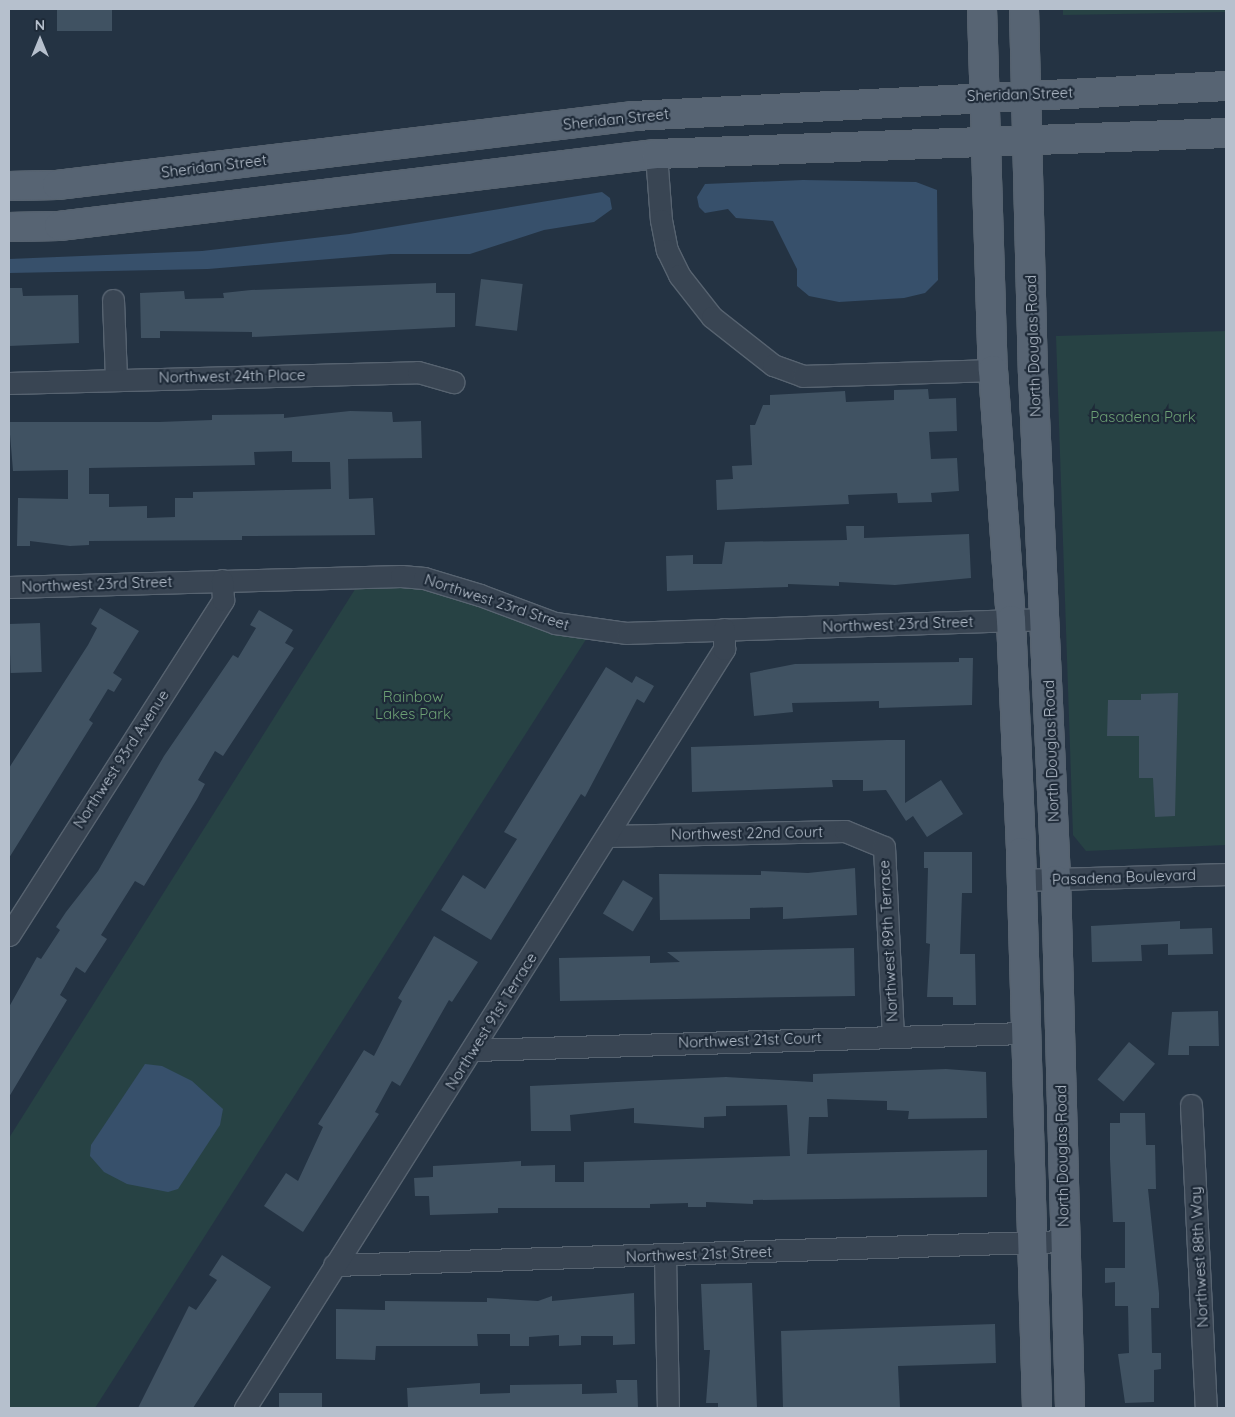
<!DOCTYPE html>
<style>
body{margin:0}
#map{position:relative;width:1235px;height:1417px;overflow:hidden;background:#243343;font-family:Quicksand,sans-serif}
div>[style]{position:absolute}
.green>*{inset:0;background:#274244}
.water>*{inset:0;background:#37506b}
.building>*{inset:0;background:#405262;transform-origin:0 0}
.roads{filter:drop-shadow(1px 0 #576370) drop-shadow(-1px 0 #576370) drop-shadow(0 1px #576370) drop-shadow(0 -1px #576370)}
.minor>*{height:21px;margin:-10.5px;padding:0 10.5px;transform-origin:10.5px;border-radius:10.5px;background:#394553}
.major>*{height:28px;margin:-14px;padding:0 14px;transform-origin:14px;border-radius:14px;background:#576473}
span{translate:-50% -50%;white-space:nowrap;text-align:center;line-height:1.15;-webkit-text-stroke:4.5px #1e2a38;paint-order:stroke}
.street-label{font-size:15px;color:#b6c0cd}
.park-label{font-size:15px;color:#6c9f74}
.frame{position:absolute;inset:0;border:10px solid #b6c0cd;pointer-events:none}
.north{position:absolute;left:15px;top:15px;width:50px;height:50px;-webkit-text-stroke:4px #1e2a38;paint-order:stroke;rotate:0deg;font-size:14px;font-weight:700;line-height:20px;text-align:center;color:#b6c0cd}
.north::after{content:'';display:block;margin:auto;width:18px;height:22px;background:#b6c0cd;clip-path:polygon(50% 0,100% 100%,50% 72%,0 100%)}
</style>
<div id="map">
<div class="green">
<i style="clip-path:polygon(1063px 9px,1226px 9px,1226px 12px,1063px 15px)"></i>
<i style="clip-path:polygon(1226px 331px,1226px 845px,1086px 851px,1073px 835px,1056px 336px)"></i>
<i style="clip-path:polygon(364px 575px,401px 576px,592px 630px,95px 1408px,9px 1408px,9px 1138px)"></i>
</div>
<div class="water">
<i style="clip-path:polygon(803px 180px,916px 182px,937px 190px,938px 280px,925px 293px,904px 298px,839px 302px,809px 296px,797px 286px,797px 269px,773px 221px,736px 218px,728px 209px,705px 213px,699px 207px,697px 197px,705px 184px)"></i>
<i style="clip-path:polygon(602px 192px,610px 198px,612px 209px,594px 222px,544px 230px,470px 254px,391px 254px,208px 269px,9px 273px,9px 259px,202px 251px,349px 234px)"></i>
<i style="clip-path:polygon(145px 1064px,162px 1066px,192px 1081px,223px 1109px,220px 1125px,178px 1189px,168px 1192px,127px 1184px,104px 1172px,90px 1156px,91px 1145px)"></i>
</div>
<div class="building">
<i style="left:57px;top:9px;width:55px;height:22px"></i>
<i style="left:481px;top:279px;width:42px;height:47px;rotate:7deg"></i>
<i style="clip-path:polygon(436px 283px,436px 293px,455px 293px,455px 327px,252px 337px,252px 332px,160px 331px,160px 338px,141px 338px,140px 293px,184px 291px,185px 299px,224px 298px,223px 293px,251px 290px)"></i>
<i style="clip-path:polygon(9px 288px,22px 288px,23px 296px,78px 295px,79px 343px,9px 346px)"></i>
<i style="clip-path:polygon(928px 389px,929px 399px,956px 398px,957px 431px,929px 432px,931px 459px,957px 458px,959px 491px,931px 493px,932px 502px,898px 503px,897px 493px,848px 495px,849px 504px,717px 510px,716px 480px,733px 479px,732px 466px,752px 465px,750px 425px,755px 425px,763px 405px,770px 405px,770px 395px,845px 391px,846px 402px,894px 400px,894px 390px)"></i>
<i style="clip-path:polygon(evenodd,350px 411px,392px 412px,393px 422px,421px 421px,422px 458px,348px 459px,349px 499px,373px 498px,375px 535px,242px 536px,242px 540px,89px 541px,89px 545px,70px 546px,30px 541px,30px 546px,17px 546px,18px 498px,68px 499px,68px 470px,13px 471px,9px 422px,159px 422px,212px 420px,212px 415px,284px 414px,284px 418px,350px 411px,292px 451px,292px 462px,330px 462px,331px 489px,193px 492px,193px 498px,175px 498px,175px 517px,147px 518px,147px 506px,109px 507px,109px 494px,89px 494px,89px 468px,255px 465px,254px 452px,292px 451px)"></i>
<i style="clip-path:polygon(846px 526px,864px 526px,864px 538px,969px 534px,971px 578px,895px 585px,839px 582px,839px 586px,788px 584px,788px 587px,667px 591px,666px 556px,693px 555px,693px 564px,722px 564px,725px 542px,847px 540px)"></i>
<i style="clip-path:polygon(100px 608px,139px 631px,113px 673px,122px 679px,114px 692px,108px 689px,89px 720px,93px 723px,9px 858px,9px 768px,88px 645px,97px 628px,91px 624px)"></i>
<i style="clip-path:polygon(259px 610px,293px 630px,285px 643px,294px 648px,223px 756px,215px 751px,198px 780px,205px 784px,197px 799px,144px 886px,135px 881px,101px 935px,107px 939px,85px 973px,76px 967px,60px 995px,67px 1000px,9px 1097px,9px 1007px,37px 957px,41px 959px,60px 930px,56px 927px,66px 912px,98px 871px,164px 756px,233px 655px,238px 658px,256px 628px,250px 625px)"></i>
<i style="left:40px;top:623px;width:49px;height:31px;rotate:88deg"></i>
<i style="clip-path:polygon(959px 658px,973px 658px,972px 705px,879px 708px,879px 701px,792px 703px,793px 712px,754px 716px,750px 673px,795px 664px,959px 662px)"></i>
<i style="clip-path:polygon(606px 667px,632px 683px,636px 676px,654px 686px,644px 703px,637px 699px,585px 797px,581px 794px,491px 940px,441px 910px,463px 875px,485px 889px,517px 839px,504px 832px)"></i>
<i style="clip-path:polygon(1178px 693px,1175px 816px,1155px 817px,1153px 778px,1139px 778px,1139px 736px,1107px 736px,1108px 700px,1141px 700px,1141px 694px)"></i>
<i style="clip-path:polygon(887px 740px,905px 740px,905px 803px,941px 780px,963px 814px,927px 837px,913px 816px,906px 821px,886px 790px,863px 791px,863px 780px,832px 780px,833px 787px,692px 792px,691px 747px)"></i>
<i style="clip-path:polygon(924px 852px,972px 852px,972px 893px,962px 893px,960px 954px,975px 954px,976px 1005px,953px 1005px,953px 997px,927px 997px,930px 944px,926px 943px,928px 868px,924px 868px)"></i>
<i style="clip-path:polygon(855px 868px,857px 915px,783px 919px,783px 907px,750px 908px,750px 919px,660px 920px,659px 874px,761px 875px,761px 871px,808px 873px)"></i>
<i style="left:623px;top:880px;width:35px;height:39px;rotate:31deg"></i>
<i style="clip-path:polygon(1180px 921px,1180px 929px,1212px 928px,1213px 954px,1168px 955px,1168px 944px,1141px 945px,1142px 961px,1092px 962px,1091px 926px)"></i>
<i style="clip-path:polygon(434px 936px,478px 962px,452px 1002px,449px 1000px,400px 1086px,392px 1081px,375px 1112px,379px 1114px,303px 1232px,264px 1206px,286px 1173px,298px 1181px,323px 1127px,318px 1124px,364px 1050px,374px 1056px,402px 1001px,398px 998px)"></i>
<i style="clip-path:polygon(854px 948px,855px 996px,560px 1001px,559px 958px,650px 956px,650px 963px,680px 962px,667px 952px)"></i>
<i style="clip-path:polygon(1218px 1011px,1219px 1046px,1189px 1046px,1189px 1055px,1168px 1055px,1172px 1012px)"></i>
<i style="left:1129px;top:1042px;width:34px;height:49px;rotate:40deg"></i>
<i style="clip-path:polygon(946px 1069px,986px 1072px,987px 1118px,908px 1119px,909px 1111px,887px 1110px,887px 1101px,827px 1099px,828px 1117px,809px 1117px,807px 1154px,987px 1150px,987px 1197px,753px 1200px,753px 1204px,706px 1202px,706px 1207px,688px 1207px,688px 1203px,650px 1204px,650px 1208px,498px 1208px,498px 1213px,430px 1215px,429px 1196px,415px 1196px,414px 1178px,433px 1177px,433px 1166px,521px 1161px,521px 1166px,555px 1165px,555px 1182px,584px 1182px,584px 1162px,790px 1156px,787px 1105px,726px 1106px,726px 1116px,704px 1117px,704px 1128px,634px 1123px,634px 1108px,570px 1115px,571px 1131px,531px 1131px,530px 1086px,726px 1077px,813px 1082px,813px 1074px)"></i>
<i style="clip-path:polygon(1120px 1113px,1145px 1113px,1146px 1145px,1155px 1145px,1156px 1189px,1148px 1189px,1159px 1293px,1159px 1308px,1151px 1308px,1152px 1353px,1161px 1353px,1161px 1369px,1154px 1370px,1154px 1402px,1125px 1403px,1118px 1354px,1129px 1353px,1128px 1306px,1115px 1306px,1115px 1282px,1105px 1283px,1105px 1268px,1125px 1268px,1125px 1222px,1113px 1222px,1110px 1159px,1110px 1123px,1120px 1123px)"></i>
<i style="clip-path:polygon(222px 1255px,271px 1287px,193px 1408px,138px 1408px,189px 1306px,196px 1310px,217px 1280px,209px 1275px)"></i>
<i style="clip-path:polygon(752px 1283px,757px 1408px,718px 1408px,718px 1403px,706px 1403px,710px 1350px,704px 1350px,701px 1284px)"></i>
<i style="clip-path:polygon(634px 1293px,635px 1344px,613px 1345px,613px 1336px,581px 1336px,581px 1345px,559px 1346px,559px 1335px,529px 1337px,529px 1346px,510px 1346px,510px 1334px,477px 1334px,478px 1346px,376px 1346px,375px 1360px,336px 1359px,336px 1309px,385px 1310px,385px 1301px,487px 1302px,487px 1298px,538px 1301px,552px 1296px,552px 1301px)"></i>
<i style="clip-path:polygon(995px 1324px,996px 1363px,898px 1366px,900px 1408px,783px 1408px,781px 1331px)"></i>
<i style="clip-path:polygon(616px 1380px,637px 1380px,638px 1408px,408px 1408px,407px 1388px,480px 1383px,480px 1394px,510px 1393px,510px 1385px,582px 1384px,582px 1394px,617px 1393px)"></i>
<i style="left:322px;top:1393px;width:15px;height:43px;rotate:90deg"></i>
</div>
<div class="roads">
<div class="minor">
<i style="left:656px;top:154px;width:66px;rotate:85.7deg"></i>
<i style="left:661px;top:220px;width:31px;rotate:79deg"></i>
<i style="left:667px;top:250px;width:28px;rotate:64deg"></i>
<i style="left:679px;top:275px;width:53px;rotate:51.8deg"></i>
<i style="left:712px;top:317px;width:78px;rotate:38.2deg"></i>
<i style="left:773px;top:365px;width:32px;rotate:20deg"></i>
<i style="left:803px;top:376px;width:190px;rotate:-1.8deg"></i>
<i style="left:113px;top:300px;width:79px;rotate:87.8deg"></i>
<i style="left:9px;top:383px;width:409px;rotate:-1.5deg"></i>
<i style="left:418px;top:372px;width:37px;rotate:16deg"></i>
<i style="left:9px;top:587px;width:392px;rotate:-1.6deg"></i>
<i style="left:401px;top:576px;width:23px;rotate:5deg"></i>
<i style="left:424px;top:578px;width:59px;rotate:16.9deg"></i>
<i style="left:480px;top:595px;width:80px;rotate:20.5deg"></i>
<i style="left:555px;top:623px;width:73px;rotate:7.9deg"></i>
<i style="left:627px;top:633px;width:419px;rotate:-1.9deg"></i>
<i style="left:608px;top:836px;width:237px;rotate:-1.2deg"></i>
<i style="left:845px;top:831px;width:42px;rotate:22.3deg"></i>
<i style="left:884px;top:847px;width:188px;rotate:87.3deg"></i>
<i style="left:1022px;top:880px;width:204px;rotate:-1.7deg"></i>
<i style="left:9px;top:935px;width:398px;rotate:-57.4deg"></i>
<i style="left:223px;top:600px;width:20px;rotate:-93deg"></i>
<i style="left:474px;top:1050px;width:551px;rotate:-1.77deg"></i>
<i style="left:1191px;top:1105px;width:303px;rotate:87.2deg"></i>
<i style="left:665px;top:1255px;width:153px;rotate:88.9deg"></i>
<i style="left:334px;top:1265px;width:730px;rotate:-1.88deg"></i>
<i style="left:245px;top:1408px;width:898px;rotate:-57.74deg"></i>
<i style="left:724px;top:649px;width:20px;rotate:-90deg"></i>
</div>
<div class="major">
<i style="left:982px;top:9px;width:361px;rotate:88.3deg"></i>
<i style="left:993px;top:370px;width:251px;rotate:85.9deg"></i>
<i style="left:1011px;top:620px;width:232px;rotate:87.5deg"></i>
<i style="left:1021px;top:852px;width:556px;rotate:88.35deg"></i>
<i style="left:1024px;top:9px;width:364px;rotate:88.6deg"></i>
<i style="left:1033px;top:373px;width:508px;rotate:87.4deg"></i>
<i style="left:1056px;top:880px;width:528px;rotate:88.48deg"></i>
<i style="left:9px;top:186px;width:48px;rotate:-1.2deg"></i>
<i style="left:57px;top:185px;width:581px;rotate:-6.82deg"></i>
<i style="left:634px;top:116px;width:593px;rotate:-2.9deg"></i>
<i style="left:9px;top:227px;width:50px;rotate:-1.1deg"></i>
<i style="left:59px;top:226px;width:601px;rotate:-6.88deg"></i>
<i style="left:656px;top:154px;width:570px;rotate:-2.11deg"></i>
</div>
</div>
<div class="street-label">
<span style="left:1020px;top:94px;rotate:-2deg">Sheridan Street</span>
<span style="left:616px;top:119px;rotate:-6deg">Sheridan Street</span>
<span style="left:214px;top:166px;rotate:-7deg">Sheridan Street</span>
<span style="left:1033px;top:346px;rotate:-92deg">North Douglas Road</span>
<span style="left:232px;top:376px;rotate:-1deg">Northwest 24th Place</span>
<span style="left:97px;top:584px;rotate:-2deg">Northwest 23rd Street</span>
<span style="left:497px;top:602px;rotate:18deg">Northwest 23rd Street</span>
<span style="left:898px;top:624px;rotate:-2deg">Northwest 23rd Street</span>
<span style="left:1051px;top:751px;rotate:-92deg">North Douglas Road</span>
<span style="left:121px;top:759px;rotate:-57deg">Northwest 93rd Avenue</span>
<span style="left:747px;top:833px;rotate:-1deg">Northwest 22nd Court</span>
<span style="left:1124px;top:877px;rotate:-2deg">Pasadena Boulevard</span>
<span style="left:888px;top:941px;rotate:-93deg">Northwest 89th Terrace</span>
<span style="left:491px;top:1021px;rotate:-58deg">Northwest 91st Terrace</span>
<span style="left:750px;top:1040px;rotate:-2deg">Northwest 21st Court</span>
<span style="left:1062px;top:1156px;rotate:-91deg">North Douglas Road</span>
<span style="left:699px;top:1254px;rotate:-2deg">Northwest 21st Street</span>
<span style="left:1199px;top:1257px;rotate:-93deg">Northwest 88th Way</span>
</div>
<div class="park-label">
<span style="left:1143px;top:417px">Pasadena Park</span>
<span style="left:413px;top:705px">Rainbow<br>Lakes Park</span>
</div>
<div class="frame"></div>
<div class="north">N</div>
</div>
